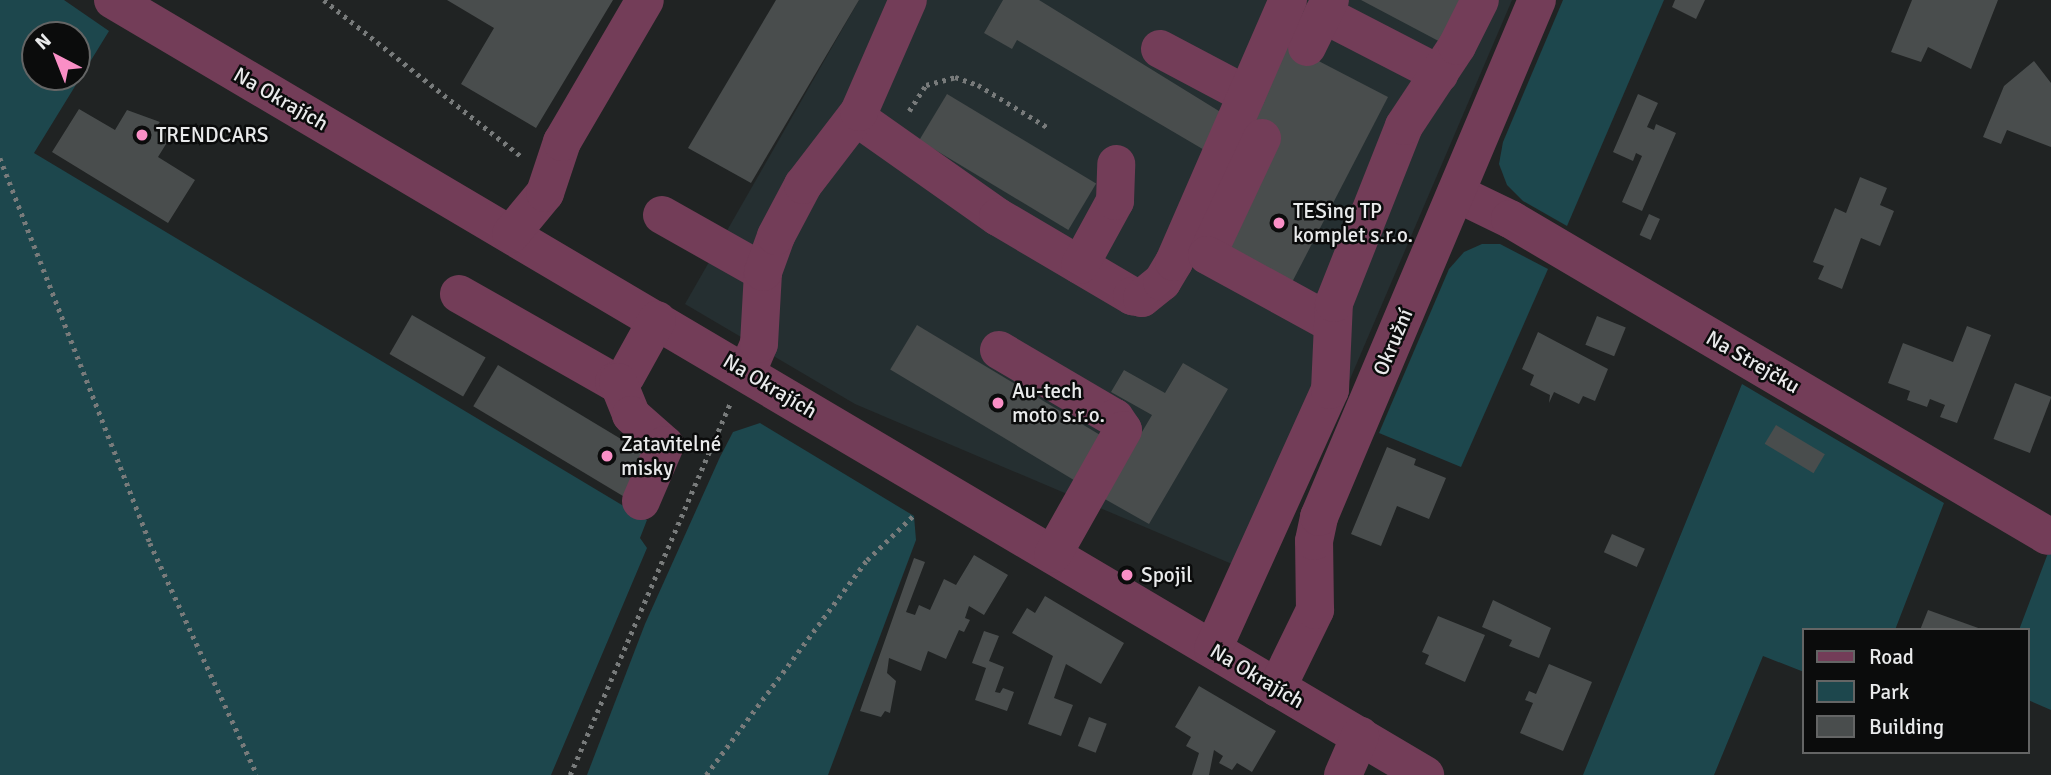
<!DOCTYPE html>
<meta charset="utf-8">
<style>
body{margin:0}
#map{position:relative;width:2051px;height:775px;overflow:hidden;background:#202323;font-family:Signika,sans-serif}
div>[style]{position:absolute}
.built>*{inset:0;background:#252f31}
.green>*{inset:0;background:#1d474d}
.building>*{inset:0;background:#494d4d;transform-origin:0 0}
.path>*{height:4.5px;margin-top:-2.25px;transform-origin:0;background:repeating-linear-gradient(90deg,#787b7b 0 3.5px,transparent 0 8.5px)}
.minor>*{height:38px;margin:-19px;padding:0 19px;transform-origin:19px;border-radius:19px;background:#733d58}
.dots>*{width:19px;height:19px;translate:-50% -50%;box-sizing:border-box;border:4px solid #0b0c0c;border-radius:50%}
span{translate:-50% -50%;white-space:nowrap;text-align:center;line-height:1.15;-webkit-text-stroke:5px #0b0c0c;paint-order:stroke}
.street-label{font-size:21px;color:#e9eaeb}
.poi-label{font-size:21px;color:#e9eaeb}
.left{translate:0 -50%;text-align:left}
.legend{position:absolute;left:1802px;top:628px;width:228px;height:126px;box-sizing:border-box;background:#0b0c0c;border:2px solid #646565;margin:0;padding:9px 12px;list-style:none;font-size:21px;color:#e9eaeb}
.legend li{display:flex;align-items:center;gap:14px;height:35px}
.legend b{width:35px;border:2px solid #646565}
.north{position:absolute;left:21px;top:21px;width:70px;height:70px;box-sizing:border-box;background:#0b0c0c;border:2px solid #646565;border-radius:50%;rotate:318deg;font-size:19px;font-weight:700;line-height:28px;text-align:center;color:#e9eaeb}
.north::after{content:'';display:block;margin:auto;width:24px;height:32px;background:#fa8fc6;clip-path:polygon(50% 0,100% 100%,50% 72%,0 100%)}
</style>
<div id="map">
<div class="built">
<i style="clip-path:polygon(859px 0,1512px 0,1265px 578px,855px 404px,685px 304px)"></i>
</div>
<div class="green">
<i style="clip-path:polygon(evenodd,0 0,64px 0,109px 31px,34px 153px,647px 520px,640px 538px,647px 548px,551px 775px,0 775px,0 0,35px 35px,77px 35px,77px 77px,35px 77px,35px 35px)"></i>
<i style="clip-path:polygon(1563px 0,1664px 0,1567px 226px,1523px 201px,1507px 185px,1499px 164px,1503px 142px)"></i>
<i style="clip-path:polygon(1482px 244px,1500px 244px,1548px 269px,1461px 467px,1379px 433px,1449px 269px,1464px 252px)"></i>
<i style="clip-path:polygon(1742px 384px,1944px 503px,1895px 630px,1804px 630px,1804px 672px,1763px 656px,1714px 775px,1583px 775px)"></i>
<i style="clip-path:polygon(760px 423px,914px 516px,916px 540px,828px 775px,587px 775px,645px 624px,720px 457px,733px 432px)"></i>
<i style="clip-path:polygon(2051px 545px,2051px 710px,2028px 700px,2028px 630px,2019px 630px)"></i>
</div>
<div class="building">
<i style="clip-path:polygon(447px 0,613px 0,536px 128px,461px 84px,494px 28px)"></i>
<i style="clip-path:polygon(776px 0,859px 0,751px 183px,688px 148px)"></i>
<i style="clip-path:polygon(1003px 0,1039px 0,1227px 116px,1206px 151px,1017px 40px,1012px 49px,984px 33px)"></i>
<i style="clip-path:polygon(1361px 0,1472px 0,1448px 46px)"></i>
<i style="clip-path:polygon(1675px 0,1705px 0,1696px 19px,1672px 7px)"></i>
<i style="clip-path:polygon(1912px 0,1998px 0,1971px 69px,1928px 47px,1921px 62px,1891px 52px)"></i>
<i style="clip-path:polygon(1280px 41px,1388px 97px,1288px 290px,1219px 254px,1246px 122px)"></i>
<i style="clip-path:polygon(2034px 61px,2051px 83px,2051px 147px,2007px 130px,2001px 144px,1983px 137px,2004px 86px)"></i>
<i style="left:947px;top:94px;width:174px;height:54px;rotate:31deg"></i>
<i style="clip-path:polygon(1638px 94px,1658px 103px,1647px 127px,1654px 130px,1656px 124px,1676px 133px,1642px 211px,1622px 202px,1642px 156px,1636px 153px,1633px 161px,1613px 152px)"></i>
<i style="clip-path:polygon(79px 109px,115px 130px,127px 110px,160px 122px,156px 127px,171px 136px,158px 157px,195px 180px,168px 223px,52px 152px)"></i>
<i style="clip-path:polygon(1860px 177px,1887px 188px,1880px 205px,1894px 211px,1880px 246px,1861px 238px,1842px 289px,1818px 279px,1824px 266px,1813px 262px,1835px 208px,1846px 213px)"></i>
<i style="left:1649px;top:214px;width:12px;height:23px;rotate:24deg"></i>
<i style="left:412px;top:315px;width:85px;height:45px;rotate:30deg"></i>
<i style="left:1597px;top:316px;width:31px;height:31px;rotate:22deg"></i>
<i style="left:917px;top:325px;width:221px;height:52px;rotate:31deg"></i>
<i style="clip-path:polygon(1967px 326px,1991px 335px,1957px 423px,1940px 417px,1945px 405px,1930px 399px,1927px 407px,1907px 400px,1910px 391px,1888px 383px,1903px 343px,1953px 362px)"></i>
<i style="clip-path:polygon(1538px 332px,1608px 369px,1595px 401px,1583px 396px,1579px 404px,1554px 392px,1549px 403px,1550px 395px,1530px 385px,1534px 375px,1522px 369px)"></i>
<i style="clip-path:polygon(1183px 363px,1228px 389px,1149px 524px,1103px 498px,1152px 415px,1111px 392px,1124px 370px,1165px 393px)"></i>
<i style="left:498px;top:365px;width:177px;height:48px;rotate:31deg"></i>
<i style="left:2015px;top:383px;width:39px;height:60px;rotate:21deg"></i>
<i style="left:1776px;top:425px;width:57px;height:22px;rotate:31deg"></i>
<i style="clip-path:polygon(1387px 447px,1416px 459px,1414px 465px,1446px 478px,1429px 519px,1397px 506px,1381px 546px,1351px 534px)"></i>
<i style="left:1612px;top:534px;width:36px;height:20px;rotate:24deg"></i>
<i style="clip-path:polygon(974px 555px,1008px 575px,984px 615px,969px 606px,965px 618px,970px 620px,964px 632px,959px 630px,946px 659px,928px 651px,921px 671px,889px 658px,887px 673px,896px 681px,890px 713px,885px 711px,881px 717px,860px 711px,914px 558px,925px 562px,906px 612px,915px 615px,919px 605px,930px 610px,944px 579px,956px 585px)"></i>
<i style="clip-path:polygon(1045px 596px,1124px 643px,1101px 684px,1066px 664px,1054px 698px,1073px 705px,1061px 736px,1028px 724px,1053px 656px,1012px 633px,1027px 608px,1035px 613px)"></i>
<i style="clip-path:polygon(1493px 600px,1551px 628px,1539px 658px,1509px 646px,1512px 640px,1482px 627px)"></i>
<i style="clip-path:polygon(1928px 610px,1981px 629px,1981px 630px,1920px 630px)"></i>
<i style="clip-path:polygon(1438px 616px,1485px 635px,1465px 682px,1425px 664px,1429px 655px,1422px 652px)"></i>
<i style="clip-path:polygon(984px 631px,999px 636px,989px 661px,1004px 667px,995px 692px,1000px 693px,1003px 688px,1014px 692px,1007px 711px,975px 700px,986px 668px,972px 663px)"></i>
<i style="clip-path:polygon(1549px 664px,1592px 682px,1563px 751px,1520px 733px,1533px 703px,1525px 700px,1529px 691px,1536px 694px)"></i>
<i style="clip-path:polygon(1199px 686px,1276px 731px,1252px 772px,1237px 763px,1232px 770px,1219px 763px,1223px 756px,1214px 750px,1209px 775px,1192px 775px,1199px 753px,1186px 746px,1191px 737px,1175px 727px)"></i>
<i style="left:1089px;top:717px;width:19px;height:31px;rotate:21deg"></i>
</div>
<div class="path">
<i style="left:324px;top:0;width:251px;rotate:38.4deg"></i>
<i style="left:909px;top:111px;width:31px;rotate:-57deg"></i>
<i style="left:926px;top:85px;width:30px;rotate:-15deg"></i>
<i style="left:955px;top:77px;width:24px;rotate:19deg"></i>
<i style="left:978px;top:85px;width:81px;rotate:31.3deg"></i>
<i style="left:0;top:158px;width:413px;rotate:68.7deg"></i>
<i style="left:150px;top:543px;width:255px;rotate:65.2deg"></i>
<i style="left:570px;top:775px;width:405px;rotate:-66.7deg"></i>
<i style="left:706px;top:775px;width:269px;rotate:-53.2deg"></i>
<i style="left:867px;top:560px;width:66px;rotate:-43.8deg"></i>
</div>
<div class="minor">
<i style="left:113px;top:0;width:1524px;rotate:30.57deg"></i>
<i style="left:1323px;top:14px;width:131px;rotate:27.3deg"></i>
<i style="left:1307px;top:47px;width:52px;rotate:-63.9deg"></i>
<i style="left:1160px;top:49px;width:98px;rotate:27.9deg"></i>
<i style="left:856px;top:117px;width:174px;rotate:35.2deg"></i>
<i style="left:998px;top:217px;width:156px;rotate:30.5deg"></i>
<i style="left:1132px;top:296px;width:10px;rotate:11deg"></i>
<i style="left:1142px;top:298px;width:26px;rotate:-39deg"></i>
<i style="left:1162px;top:282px;width:23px;rotate:-59deg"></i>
<i style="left:1174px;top:262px;width:286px;rotate:-66.5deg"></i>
<i style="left:1262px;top:138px;width:129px;rotate:115.2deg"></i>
<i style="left:1207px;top:255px;width:141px;rotate:28.7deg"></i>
<i style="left:1456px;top:193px;width:60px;rotate:25.7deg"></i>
<i style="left:1510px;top:219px;width:624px;rotate:30.51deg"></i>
<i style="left:662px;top:215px;width:116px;rotate:29.4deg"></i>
<i style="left:511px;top:234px;width:53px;rotate:-50.3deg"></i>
<i style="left:545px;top:193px;width:54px;rotate:-71.6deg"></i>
<i style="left:562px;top:142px;width:164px;rotate:-59.7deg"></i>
<i style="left:1080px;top:265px;width:73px;rotate:-61.3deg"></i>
<i style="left:1115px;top:201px;width:37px;rotate:-88deg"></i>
<i style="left:459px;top:294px;width:178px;rotate:29.6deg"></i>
<i style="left:614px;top:382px;width:13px;rotate:-27deg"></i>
<i style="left:626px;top:376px;width:64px;rotate:-61deg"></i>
<i style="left:999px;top:350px;width:134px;rotate:30.4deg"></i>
<i style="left:1115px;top:418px;width:14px;rotate:56deg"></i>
<i style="left:1123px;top:430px;width:142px;rotate:119.4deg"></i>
<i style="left:747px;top:372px;width:30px;rotate:-67deg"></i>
<i style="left:759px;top:344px;width:72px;rotate:-86.8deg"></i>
<i style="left:763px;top:272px;width:38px;rotate:-70deg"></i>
<i style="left:776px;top:236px;width:58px;rotate:-62.1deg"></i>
<i style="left:803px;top:185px;width:92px;rotate:-52.5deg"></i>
<i style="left:859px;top:112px;width:122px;rotate:-66.4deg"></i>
<i style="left:618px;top:382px;width:35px;rotate:68deg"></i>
<i style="left:631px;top:415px;width:45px;rotate:41.4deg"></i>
<i style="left:665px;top:445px;width:61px;rotate:113.2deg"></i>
<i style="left:1213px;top:649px;width:284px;rotate:-65.7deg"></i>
<i style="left:1330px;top:390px;width:87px;rotate:-87.4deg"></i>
<i style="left:1334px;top:303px;width:190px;rotate:-68.4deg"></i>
<i style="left:1404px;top:126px;width:96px;rotate:-56.5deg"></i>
<i style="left:1457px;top:46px;width:51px;rotate:-63.4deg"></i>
<i style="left:1277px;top:688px;width:87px;rotate:-64deg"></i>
<i style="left:1315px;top:610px;width:69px;rotate:-90.8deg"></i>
<i style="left:1314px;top:541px;width:25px;rotate:-78deg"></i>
<i style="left:1319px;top:517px;width:561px;rotate:-67.14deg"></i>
<i style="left:1343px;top:775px;width:43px;rotate:-66.4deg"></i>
</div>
<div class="dots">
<i style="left:142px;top:135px;background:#fa8fc6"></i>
<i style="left:1279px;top:223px;background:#fa8fc6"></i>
<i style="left:998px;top:403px;background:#fa8fc6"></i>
<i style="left:607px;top:456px;background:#fa8fc6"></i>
<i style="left:1127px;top:575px;background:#fa8fc6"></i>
</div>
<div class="street-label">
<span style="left:281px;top:99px;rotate:30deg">Na Okrajích</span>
<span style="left:1393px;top:342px;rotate:-67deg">Okružní</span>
<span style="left:1753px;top:362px;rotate:30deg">Na Strejčku</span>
<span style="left:770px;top:386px;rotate:31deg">Na Okrajích</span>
<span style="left:1257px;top:676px;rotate:31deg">Na Okrajích</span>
</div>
<div class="poi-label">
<span class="left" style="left:156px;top:135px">TRENDCARS</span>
<span class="left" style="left:1293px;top:223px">TESing TP<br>komplet s.r.o.</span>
<span class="left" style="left:1012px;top:403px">Au-tech<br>moto s.r.o.</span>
<span class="left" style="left:621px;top:456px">Zatavitelné<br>misky</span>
<span class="left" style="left:1141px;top:575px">Spojil</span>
</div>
<ul class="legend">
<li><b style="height:9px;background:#733d58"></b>Road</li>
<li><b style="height:19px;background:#1d474d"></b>Park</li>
<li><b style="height:19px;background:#494d4d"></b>Building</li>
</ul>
<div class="north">N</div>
</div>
